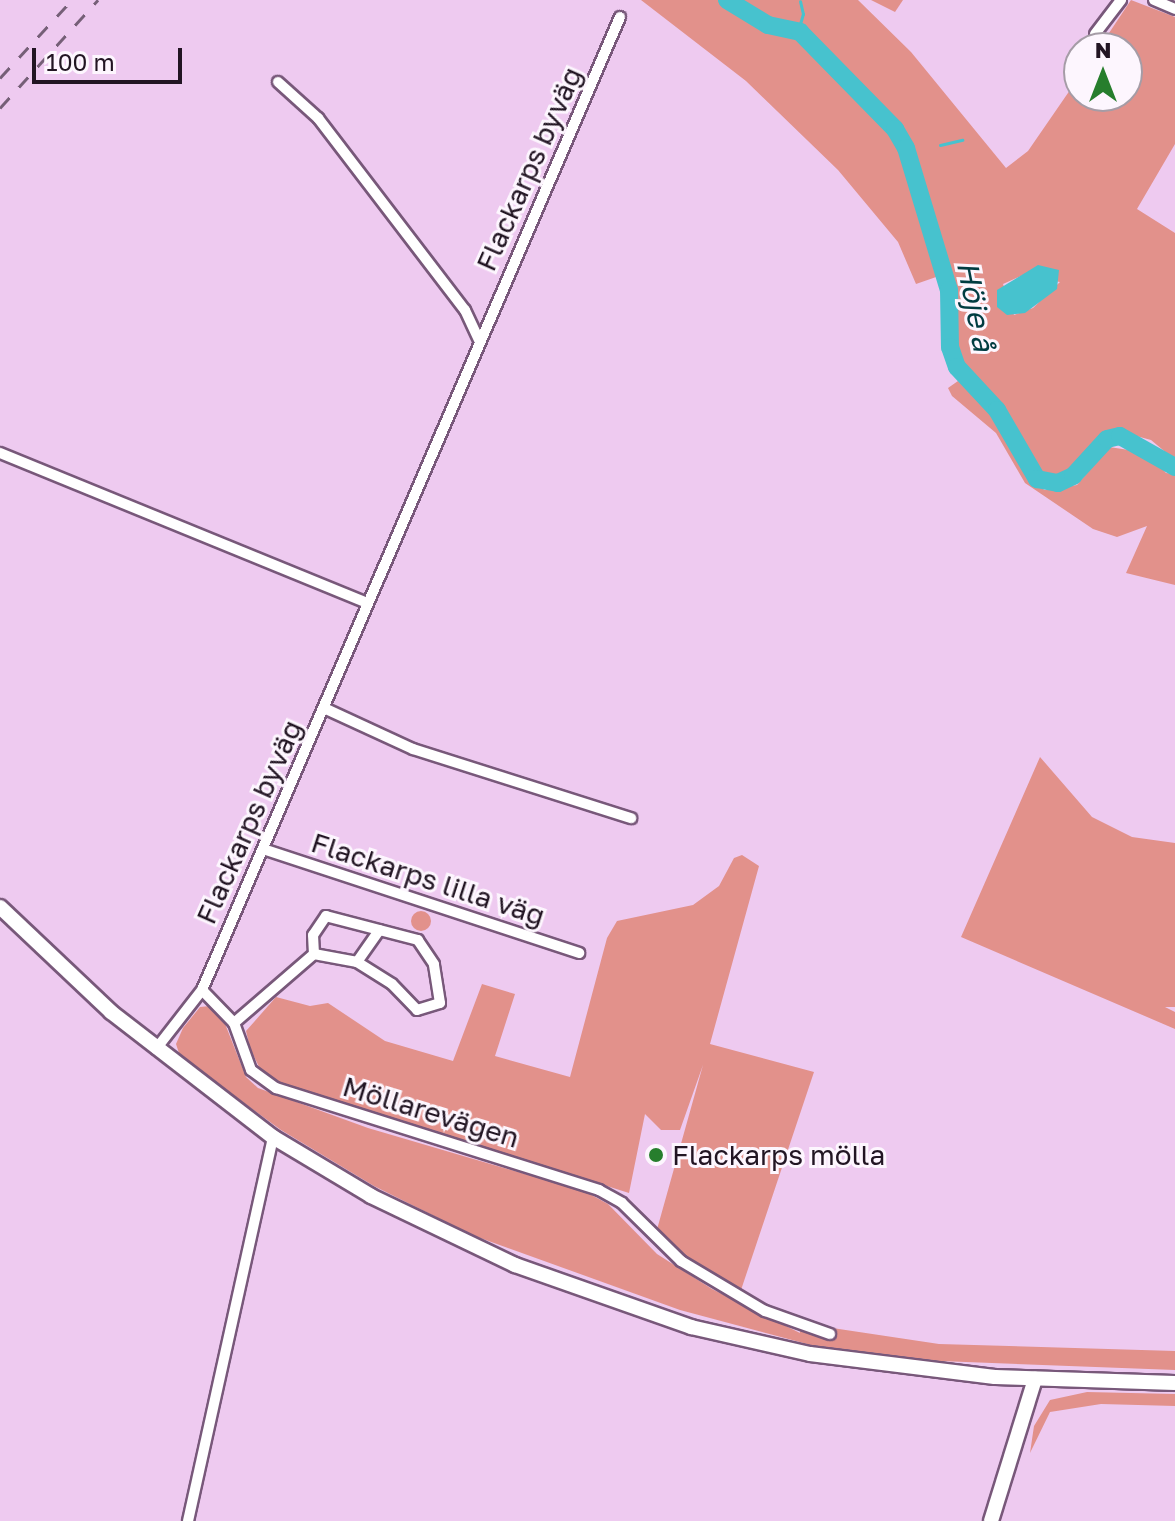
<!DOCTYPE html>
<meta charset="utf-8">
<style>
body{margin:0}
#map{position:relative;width:1175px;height:1521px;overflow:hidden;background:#eecaf0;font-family:"Golos Text",sans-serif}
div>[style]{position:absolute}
.green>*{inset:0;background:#e2918b}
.round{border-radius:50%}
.water>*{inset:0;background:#47c2ce}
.stream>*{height:3px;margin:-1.5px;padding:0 1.5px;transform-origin:1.5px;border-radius:1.5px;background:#47c2ce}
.river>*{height:18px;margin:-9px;padding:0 9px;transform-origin:9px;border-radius:9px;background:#47c2ce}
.roads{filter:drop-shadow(2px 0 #78587a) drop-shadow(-2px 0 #78587a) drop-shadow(0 2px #78587a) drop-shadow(0 -2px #78587a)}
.minor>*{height:10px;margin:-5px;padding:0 5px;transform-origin:5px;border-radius:5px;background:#fff}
.secondary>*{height:14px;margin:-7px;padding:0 7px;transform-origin:7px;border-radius:7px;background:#fff}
.rail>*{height:3px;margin-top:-1.5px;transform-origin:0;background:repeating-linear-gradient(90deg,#755f77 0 14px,transparent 0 28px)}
.dots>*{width:22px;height:22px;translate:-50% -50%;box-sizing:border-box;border:4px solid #fdf6fe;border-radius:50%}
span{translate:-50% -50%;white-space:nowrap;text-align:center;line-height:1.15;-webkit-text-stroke:6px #fdf6fe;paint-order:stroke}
.street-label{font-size:28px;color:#221523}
.poi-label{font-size:28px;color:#221523}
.left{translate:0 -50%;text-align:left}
.water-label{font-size:30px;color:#003c41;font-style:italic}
.north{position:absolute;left:1063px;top:32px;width:80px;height:80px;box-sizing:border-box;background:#fdf6fe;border:2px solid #a59ca6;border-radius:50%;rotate:0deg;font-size:22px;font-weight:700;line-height:32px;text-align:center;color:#221523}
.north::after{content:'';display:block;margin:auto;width:28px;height:36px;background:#277e2d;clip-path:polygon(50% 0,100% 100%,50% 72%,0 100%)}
.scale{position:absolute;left:32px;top:48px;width:150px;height:36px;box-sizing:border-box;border:4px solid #221523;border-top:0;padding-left:10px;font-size:24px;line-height:28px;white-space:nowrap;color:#221523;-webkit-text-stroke:6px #fdf6fe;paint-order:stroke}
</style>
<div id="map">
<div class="green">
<i style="clip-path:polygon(evenodd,641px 0,858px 0,911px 52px,1006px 168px,1028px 151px,1079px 77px,1079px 96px,1127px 96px,1127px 48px,1099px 48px,1131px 0,1175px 17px,1175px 144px,1137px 209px,1175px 233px,1175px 460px,1151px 440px,1118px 431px,1104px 436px,1071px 472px,1057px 478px,1040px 475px,1002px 407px,962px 364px,954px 348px,953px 288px,939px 276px,916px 284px,898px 242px,838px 170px,746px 81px,641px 0,1023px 275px,1060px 282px,1033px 308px,1014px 315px,1003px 284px,1023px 275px)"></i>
<i style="clip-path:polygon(871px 0,903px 0,895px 12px)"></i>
<i style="clip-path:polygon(958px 381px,986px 402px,1033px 484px,1045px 490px,1077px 485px,1109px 447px,1149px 453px,1166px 473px,1175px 474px,1175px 585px,1126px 573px,1147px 526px,1117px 537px,1093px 529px,1025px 483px,996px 433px,952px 396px,948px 388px)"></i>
<i style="clip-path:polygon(1040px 757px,1092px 817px,1132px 837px,1175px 843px,1175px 1007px,1165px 1007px,1175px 1012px,1175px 1029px,961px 937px)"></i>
<i style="clip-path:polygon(742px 855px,759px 866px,710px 1044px,814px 1072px,740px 1293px,669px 1248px,656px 1233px,703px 1065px,680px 1130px,661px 1130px,645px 1114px,629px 1193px,280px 1083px,260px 1069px,250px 1048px,246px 1031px,276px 997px,310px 1006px,328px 1003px,385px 1041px,453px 1061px,482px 984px,515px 994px,495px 1056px,570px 1077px,607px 938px,617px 921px,693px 905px,719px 886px,734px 858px)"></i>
<i class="round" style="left:411px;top:911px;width:20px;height:20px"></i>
<i style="clip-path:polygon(210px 1006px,220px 1011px,246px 1077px,258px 1088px,368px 1128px,586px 1192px,608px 1204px,657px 1254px,712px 1289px,800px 1333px,799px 1323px,939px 1344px,1175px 1351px,1175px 1370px,940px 1361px,811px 1345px,680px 1310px,472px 1235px,374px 1186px,281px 1130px,180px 1056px,176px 1044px,183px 1028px,200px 1007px)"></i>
<i style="clip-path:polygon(1087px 1392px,1175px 1394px,1175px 1406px,1101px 1404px,1050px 1412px,1030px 1453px,1034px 1426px,1050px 1400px)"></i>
</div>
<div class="water">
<i style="clip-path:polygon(1038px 265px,1059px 270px,1057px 289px,1025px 313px,1007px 315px,997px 307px,997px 290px)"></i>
</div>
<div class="stream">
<i style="left:798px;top:31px;width:18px;rotate:-74deg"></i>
<i style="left:803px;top:14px;width:13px;rotate:-103deg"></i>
<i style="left:940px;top:145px;width:23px;rotate:-13deg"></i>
</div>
<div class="river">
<i style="left:727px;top:0;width:48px;rotate:31.4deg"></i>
<i style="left:768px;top:25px;width:33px;rotate:12deg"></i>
<i style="left:800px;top:32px;width:136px;rotate:45.6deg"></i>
<i style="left:895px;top:129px;width:22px;rotate:60deg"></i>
<i style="left:906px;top:148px;width:148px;rotate:73.2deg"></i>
<i style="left:949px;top:290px;width:57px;rotate:89deg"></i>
<i style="left:950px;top:347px;width:21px;rotate:71deg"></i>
<i style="left:957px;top:367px;width:59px;rotate:47.1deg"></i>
<i style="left:997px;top:410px;width:80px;rotate:59.9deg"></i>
<i style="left:1037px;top:479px;width:21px;rotate:11deg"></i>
<i style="left:1058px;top:483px;width:17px;rotate:-25deg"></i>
<i style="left:1073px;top:476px;width:50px;rotate:-47.4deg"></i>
<i style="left:1107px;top:439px;width:13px;rotate:-13deg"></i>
<i style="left:1120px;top:436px;width:63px;rotate:29.4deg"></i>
</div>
<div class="roads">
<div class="minor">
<i style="left:1154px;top:0;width:23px;rotate:23deg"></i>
<i style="left:1095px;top:34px;width:43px;rotate:-52.6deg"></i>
<i style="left:278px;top:82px;width:54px;rotate:42deg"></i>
<i style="left:318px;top:118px;width:242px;rotate:52.6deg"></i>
<i style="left:465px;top:310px;width:33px;rotate:65deg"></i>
<i style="left:0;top:453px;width:396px;rotate:22.2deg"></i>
<i style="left:326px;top:709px;width:96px;rotate:24.7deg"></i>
<i style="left:413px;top:749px;width:229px;rotate:17.6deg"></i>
<i style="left:263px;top:849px;width:333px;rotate:18.2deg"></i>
<i style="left:357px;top:962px;width:39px;rotate:-55deg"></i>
<i style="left:202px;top:990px;width:46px;rotate:45.9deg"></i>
<i style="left:234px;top:1023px;width:50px;rotate:70.1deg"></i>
<i style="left:251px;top:1070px;width:31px;rotate:36deg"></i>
<i style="left:276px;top:1088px;width:339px;rotate:17.5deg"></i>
<i style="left:599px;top:1190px;width:26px;rotate:29deg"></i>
<i style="left:622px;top:1203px;width:83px;rotate:44.5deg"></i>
<i style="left:681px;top:1261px;width:98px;rotate:30.8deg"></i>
<i style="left:765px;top:1311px;width:69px;rotate:19.5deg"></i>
<i style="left:234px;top:1023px;width:106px;rotate:-40.8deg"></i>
<i style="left:314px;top:954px;width:44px;rotate:10.5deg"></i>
<i style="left:357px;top:962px;width:41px;rotate:32.2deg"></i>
<i style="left:392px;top:984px;width:36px;rotate:46deg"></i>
<i style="left:417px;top:1010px;width:24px;rotate:-17deg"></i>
<i style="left:440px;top:1003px;width:39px;rotate:-99deg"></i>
<i style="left:434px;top:964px;width:29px;rotate:-124deg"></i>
<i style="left:418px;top:940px;width:95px;rotate:-165.4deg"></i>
<i style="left:326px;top:916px;width:23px;rotate:124deg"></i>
<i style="left:313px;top:935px;width:19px;rotate:87deg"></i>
<i style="left:156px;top:1049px;width:75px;rotate:-52.1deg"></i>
<i style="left:202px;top:990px;width:1059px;rotate:-66.75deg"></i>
<i style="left:188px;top:1521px;width:393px;rotate:-77.5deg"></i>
</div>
<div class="secondary">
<i style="left:0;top:907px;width:153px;rotate:43.4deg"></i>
<i style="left:111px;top:1012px;width:205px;rotate:37.7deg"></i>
<i style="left:273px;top:1137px;width:114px;rotate:31deg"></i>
<i style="left:371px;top:1196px;width:160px;rotate:25.6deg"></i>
<i style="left:515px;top:1265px;width:187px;rotate:19.4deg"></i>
<i style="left:691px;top:1327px;width:122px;rotate:12.8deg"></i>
<i style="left:810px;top:1354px;width:186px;rotate:7.1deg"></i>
<i style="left:995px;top:1377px;width:180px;rotate:1.9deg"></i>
<i style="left:991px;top:1521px;width:149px;rotate:-72.8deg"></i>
</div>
</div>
<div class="rail">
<i style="left:0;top:78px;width:106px;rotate:-47.3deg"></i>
<i style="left:0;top:108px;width:146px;rotate:-47.8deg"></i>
</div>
<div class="dots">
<i style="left:656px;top:1155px;background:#277e2d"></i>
</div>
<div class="street-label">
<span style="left:529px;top:169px;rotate:-66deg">Flackarps byväg</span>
<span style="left:249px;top:822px;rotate:-66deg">Flackarps byväg</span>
<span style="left:428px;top:879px;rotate:18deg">Flackarps lilla väg</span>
<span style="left:431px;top:1112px;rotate:17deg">Möllarevägen</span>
</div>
<div class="poi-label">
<span class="left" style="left:672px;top:1155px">Flackarps mölla</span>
</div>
<div class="water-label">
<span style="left:976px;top:306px;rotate:79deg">Höje å</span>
</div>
<div class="north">N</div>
<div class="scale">100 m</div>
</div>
